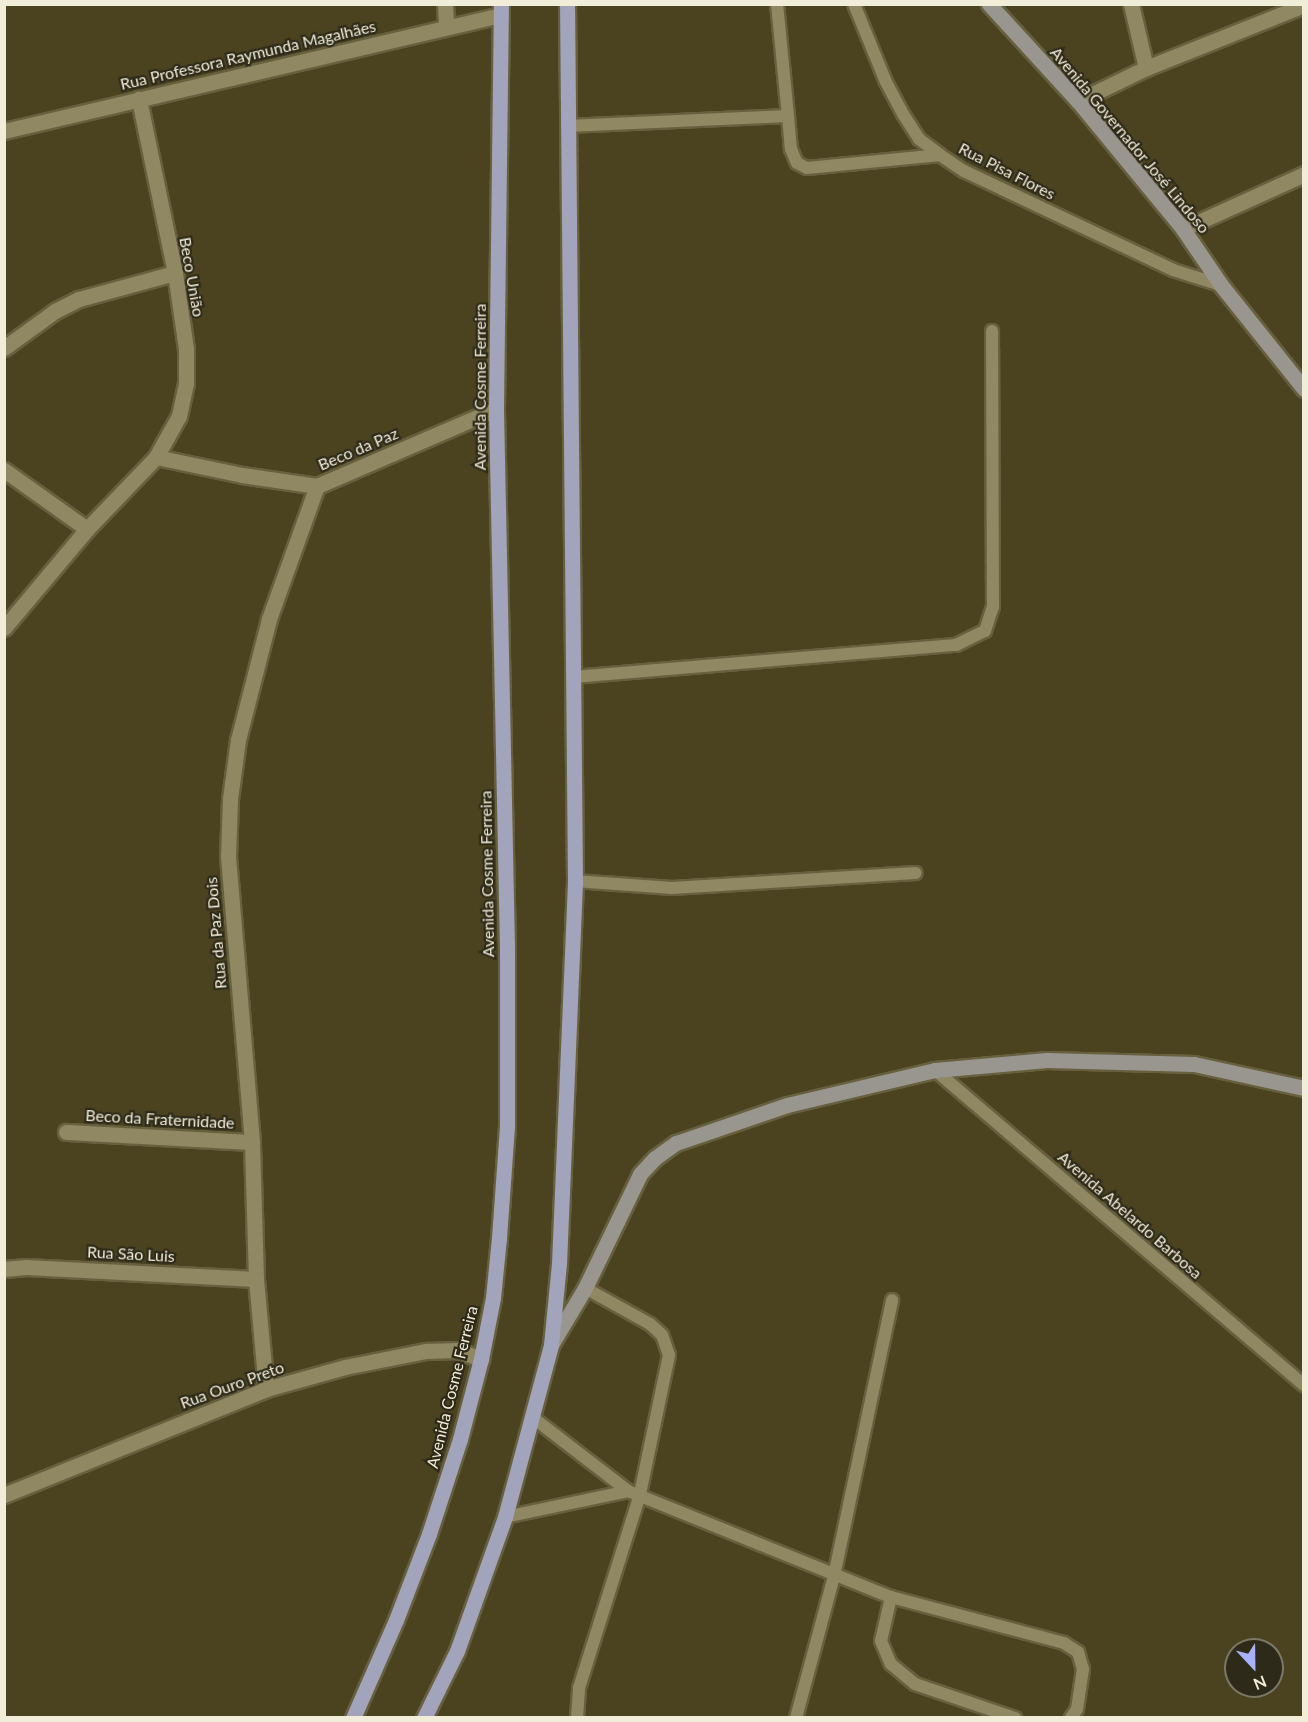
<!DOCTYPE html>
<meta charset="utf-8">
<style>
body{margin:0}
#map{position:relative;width:1308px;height:1722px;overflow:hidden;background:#4b431f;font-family:Lato,sans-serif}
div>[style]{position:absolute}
.roads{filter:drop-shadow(2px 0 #67603f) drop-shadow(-2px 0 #67603f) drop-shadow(0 2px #67603f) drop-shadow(0 -2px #67603f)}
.lane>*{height:12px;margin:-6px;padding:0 6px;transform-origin:6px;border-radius:6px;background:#908862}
.street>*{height:15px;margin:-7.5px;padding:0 7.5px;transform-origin:7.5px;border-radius:7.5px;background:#908862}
.secondary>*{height:15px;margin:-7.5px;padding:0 7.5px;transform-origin:7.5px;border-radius:7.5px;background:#99968f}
.primary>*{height:15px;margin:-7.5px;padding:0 7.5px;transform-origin:7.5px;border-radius:7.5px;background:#a1a4bb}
span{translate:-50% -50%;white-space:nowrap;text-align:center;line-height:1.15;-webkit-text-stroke:4.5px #2d2a1a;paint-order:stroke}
.street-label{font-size:16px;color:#f1edd8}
.frame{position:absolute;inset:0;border:6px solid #f1edd8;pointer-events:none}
.north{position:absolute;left:1224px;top:1638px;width:60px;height:60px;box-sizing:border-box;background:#2d2a1a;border:2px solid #7b7866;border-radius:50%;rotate:158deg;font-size:16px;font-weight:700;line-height:24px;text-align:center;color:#f1edd8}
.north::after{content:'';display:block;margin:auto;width:21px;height:27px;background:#a7b1fc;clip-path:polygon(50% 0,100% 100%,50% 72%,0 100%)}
</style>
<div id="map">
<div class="roads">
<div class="lane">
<i style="left:854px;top:4px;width:84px;rotate:67.7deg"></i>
<i style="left:886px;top:82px;width:36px;rotate:62deg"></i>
<i style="left:903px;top:114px;width:30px;rotate:57deg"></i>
<i style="left:919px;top:139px;width:26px;rotate:37deg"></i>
<i style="left:940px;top:155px;width:29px;rotate:34deg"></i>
<i style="left:964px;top:171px;width:231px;rotate:25.3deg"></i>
<i style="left:1173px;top:270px;width:50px;rotate:17.4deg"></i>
<i style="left:788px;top:116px;width:33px;rotate:85deg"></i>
<i style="left:791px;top:149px;width:15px;rotate:67deg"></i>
<i style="left:797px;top:163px;width:11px;rotate:27deg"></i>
<i style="left:807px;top:168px;width:134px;rotate:-5.6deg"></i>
<i style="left:567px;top:126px;width:221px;rotate:-2.6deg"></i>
<i style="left:788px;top:116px;width:113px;rotate:-95.6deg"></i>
<i style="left:573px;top:677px;width:384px;rotate:-4.8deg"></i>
<i style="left:956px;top:645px;width:32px;rotate:-26deg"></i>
<i style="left:985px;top:631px;width:25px;rotate:-72deg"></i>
<i style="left:993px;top:607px;width:276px;rotate:-90.2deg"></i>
<i style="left:575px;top:881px;width:97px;rotate:4.1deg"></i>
<i style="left:672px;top:888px;width:244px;rotate:-3.5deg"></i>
<i style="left:935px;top:1070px;width:485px;rotate:40.5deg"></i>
<i style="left:532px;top:1417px;width:121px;rotate:37.6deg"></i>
<i style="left:628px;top:1491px;width:284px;rotate:22deg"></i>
<i style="left:891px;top:1597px;width:179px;rotate:14.9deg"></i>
<i style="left:1064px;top:1643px;width:17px;rotate:33deg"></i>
<i style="left:1078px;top:1652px;width:18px;rotate:74deg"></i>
<i style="left:1083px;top:1669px;width:40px;rotate:98.5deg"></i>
<i style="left:1077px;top:1709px;width:11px;rotate:124deg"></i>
<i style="left:505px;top:1517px;width:126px;rotate:-11.9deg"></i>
<i style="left:891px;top:1597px;width:45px;rotate:102.8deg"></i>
<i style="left:881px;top:1641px;width:25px;rotate:67deg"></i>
<i style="left:891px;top:1664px;width:31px;rotate:40deg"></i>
<i style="left:915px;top:1684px;width:106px;rotate:18.8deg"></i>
<i style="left:577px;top:1718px;width:30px;rotate:-86deg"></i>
<i style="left:579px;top:1688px;width:203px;rotate:-72.5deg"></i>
<i style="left:640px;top:1494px;width:142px;rotate:-78.2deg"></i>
<i style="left:669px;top:1355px;width:21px;rotate:-109deg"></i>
<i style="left:662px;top:1335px;width:16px;rotate:-137deg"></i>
<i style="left:650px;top:1324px;width:74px;rotate:-151deg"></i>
<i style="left:796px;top:1718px;width:147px;rotate:-75deg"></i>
<i style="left:834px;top:1576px;width:282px;rotate:-78.1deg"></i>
</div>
<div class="street">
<i style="left:445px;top:4px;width:22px;rotate:87deg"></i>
<i style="left:1131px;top:4px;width:66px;rotate:76.8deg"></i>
<i style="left:1078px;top:101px;width:76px;rotate:-25.9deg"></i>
<i style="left:1146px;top:68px;width:170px;rotate:-21.7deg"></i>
<i style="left:4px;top:131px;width:510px;rotate:-13.14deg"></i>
<i style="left:1183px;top:229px;width:133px;rotate:-24.4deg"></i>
<i style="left:4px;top:348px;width:63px;rotate:-36deg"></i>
<i style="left:55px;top:311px;width:27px;rotate:-27deg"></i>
<i style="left:79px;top:299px;width:99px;rotate:-15.2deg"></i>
<i style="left:156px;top:457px;width:88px;rotate:11.8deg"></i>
<i style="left:242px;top:475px;width:76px;rotate:8.3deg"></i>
<i style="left:317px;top:486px;width:195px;rotate:-23.3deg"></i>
<i style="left:4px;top:470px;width:102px;rotate:35.4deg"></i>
<i style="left:4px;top:628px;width:129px;rotate:-50deg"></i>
<i style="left:87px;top:529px;width:100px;rotate:-46.2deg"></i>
<i style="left:156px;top:457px;width:47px;rotate:-60.7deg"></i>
<i style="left:179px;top:416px;width:33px;rotate:-78deg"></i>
<i style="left:186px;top:384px;width:35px;rotate:-90deg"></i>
<i style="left:186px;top:349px;width:77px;rotate:-98.2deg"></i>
<i style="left:175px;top:273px;width:178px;rotate:-101.7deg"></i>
<i style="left:66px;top:1132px;width:186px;rotate:3.1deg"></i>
<i style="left:4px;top:1269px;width:22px;rotate:-5deg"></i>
<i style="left:26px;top:1267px;width:230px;rotate:3deg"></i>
<i style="left:266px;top:1389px;width:110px;rotate:-95.2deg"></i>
<i style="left:256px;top:1279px;width:137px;rotate:-91.7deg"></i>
<i style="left:252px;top:1142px;width:286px;rotate:-94.8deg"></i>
<i style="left:228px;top:857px;width:58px;rotate:-88deg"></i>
<i style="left:230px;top:799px;width:60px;rotate:-82.3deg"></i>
<i style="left:238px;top:740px;width:125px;rotate:-75.6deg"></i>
<i style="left:269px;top:619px;width:141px;rotate:-70.2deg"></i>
<i style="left:4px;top:1495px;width:283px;rotate:-22deg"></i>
<i style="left:266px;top:1389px;width:82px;rotate:-15.6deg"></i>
<i style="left:345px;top:1367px;width:83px;rotate:-11.2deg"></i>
<i style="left:426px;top:1351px;width:31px;rotate:-2deg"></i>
<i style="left:457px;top:1350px;width:26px;rotate:21deg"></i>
</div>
<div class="secondary">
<i style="left:989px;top:4px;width:132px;rotate:47.5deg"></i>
<i style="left:1078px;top:101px;width:166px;rotate:50.6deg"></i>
<i style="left:1183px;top:229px;width:68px;rotate:55.8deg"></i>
<i style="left:1221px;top:285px;width:133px;rotate:51.4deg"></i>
<i style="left:551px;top:1345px;width:66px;rotate:-59.2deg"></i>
<i style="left:585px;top:1288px;width:127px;rotate:-64.2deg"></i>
<i style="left:640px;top:1174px;width:22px;rotate:-47deg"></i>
<i style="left:655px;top:1158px;width:26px;rotate:-36deg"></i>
<i style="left:676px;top:1143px;width:117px;rotate:-18.9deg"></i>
<i style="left:787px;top:1105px;width:152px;rotate:-13.3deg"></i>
<i style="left:935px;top:1070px;width:112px;rotate:-5.1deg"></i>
<i style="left:1047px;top:1060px;width:147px;rotate:1.6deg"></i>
<i style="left:1194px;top:1064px;width:113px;rotate:12.3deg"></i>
</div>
<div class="primary">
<i style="left:353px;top:1718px;width:107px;rotate:-66.3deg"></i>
<i style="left:396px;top:1620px;width:92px;rotate:-69deg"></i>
<i style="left:429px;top:1534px;width:100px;rotate:-71.9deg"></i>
<i style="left:460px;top:1439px;width:83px;rotate:-75.3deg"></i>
<i style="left:481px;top:1359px;width:62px;rotate:-78.9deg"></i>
<i style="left:493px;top:1298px;width:60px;rotate:-84.3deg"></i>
<i style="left:499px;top:1238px;width:112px;rotate:-85.9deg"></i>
<i style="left:507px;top:1126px;width:178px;rotate:-90deg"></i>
<i style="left:507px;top:948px;width:539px;rotate:-91.17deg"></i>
<i style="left:496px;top:409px;width:405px;rotate:-89.3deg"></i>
<i style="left:424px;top:1718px;width:75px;rotate:-63.8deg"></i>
<i style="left:457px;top:1651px;width:142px;rotate:-70.3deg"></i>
<i style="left:505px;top:1517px;width:178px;rotate:-75deg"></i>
<i style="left:551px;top:1345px;width:81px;rotate:-84.4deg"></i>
<i style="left:559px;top:1264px;width:383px;rotate:-87.6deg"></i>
<i style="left:575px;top:881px;width:877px;rotate:-90.52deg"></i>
</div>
</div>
<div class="street-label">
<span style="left:248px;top:55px;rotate:-13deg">Rua Professora Raymunda Magalhães</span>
<span style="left:1130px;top:140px;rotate:50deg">Avenida Governador José Lindoso</span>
<span style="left:1007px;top:171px;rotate:27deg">Rua Pisa Flores</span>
<span style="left:192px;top:277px;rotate:80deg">Beco União</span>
<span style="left:480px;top:387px;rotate:-90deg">Avenida Cosme Ferreira</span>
<span style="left:358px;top:449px;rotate:-23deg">Beco da Paz</span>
<span style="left:487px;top:874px;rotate:-91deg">Avenida Cosme Ferreira</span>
<span style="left:216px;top:933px;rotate:-95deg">Rua da Paz Dois</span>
<span style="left:160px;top:1119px;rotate:3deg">Beco da Fraternidade</span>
<span style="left:1130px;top:1215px;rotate:41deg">Avenida Abelardo Barbosa</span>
<span style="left:131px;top:1254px;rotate:3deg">Rua São Luis</span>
<span style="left:232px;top:1385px;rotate:-20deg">Rua Ouro Preto</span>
<span style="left:452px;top:1387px;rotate:-76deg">Avenida Cosme Ferreira</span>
</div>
<div class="frame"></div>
<div class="north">N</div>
</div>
